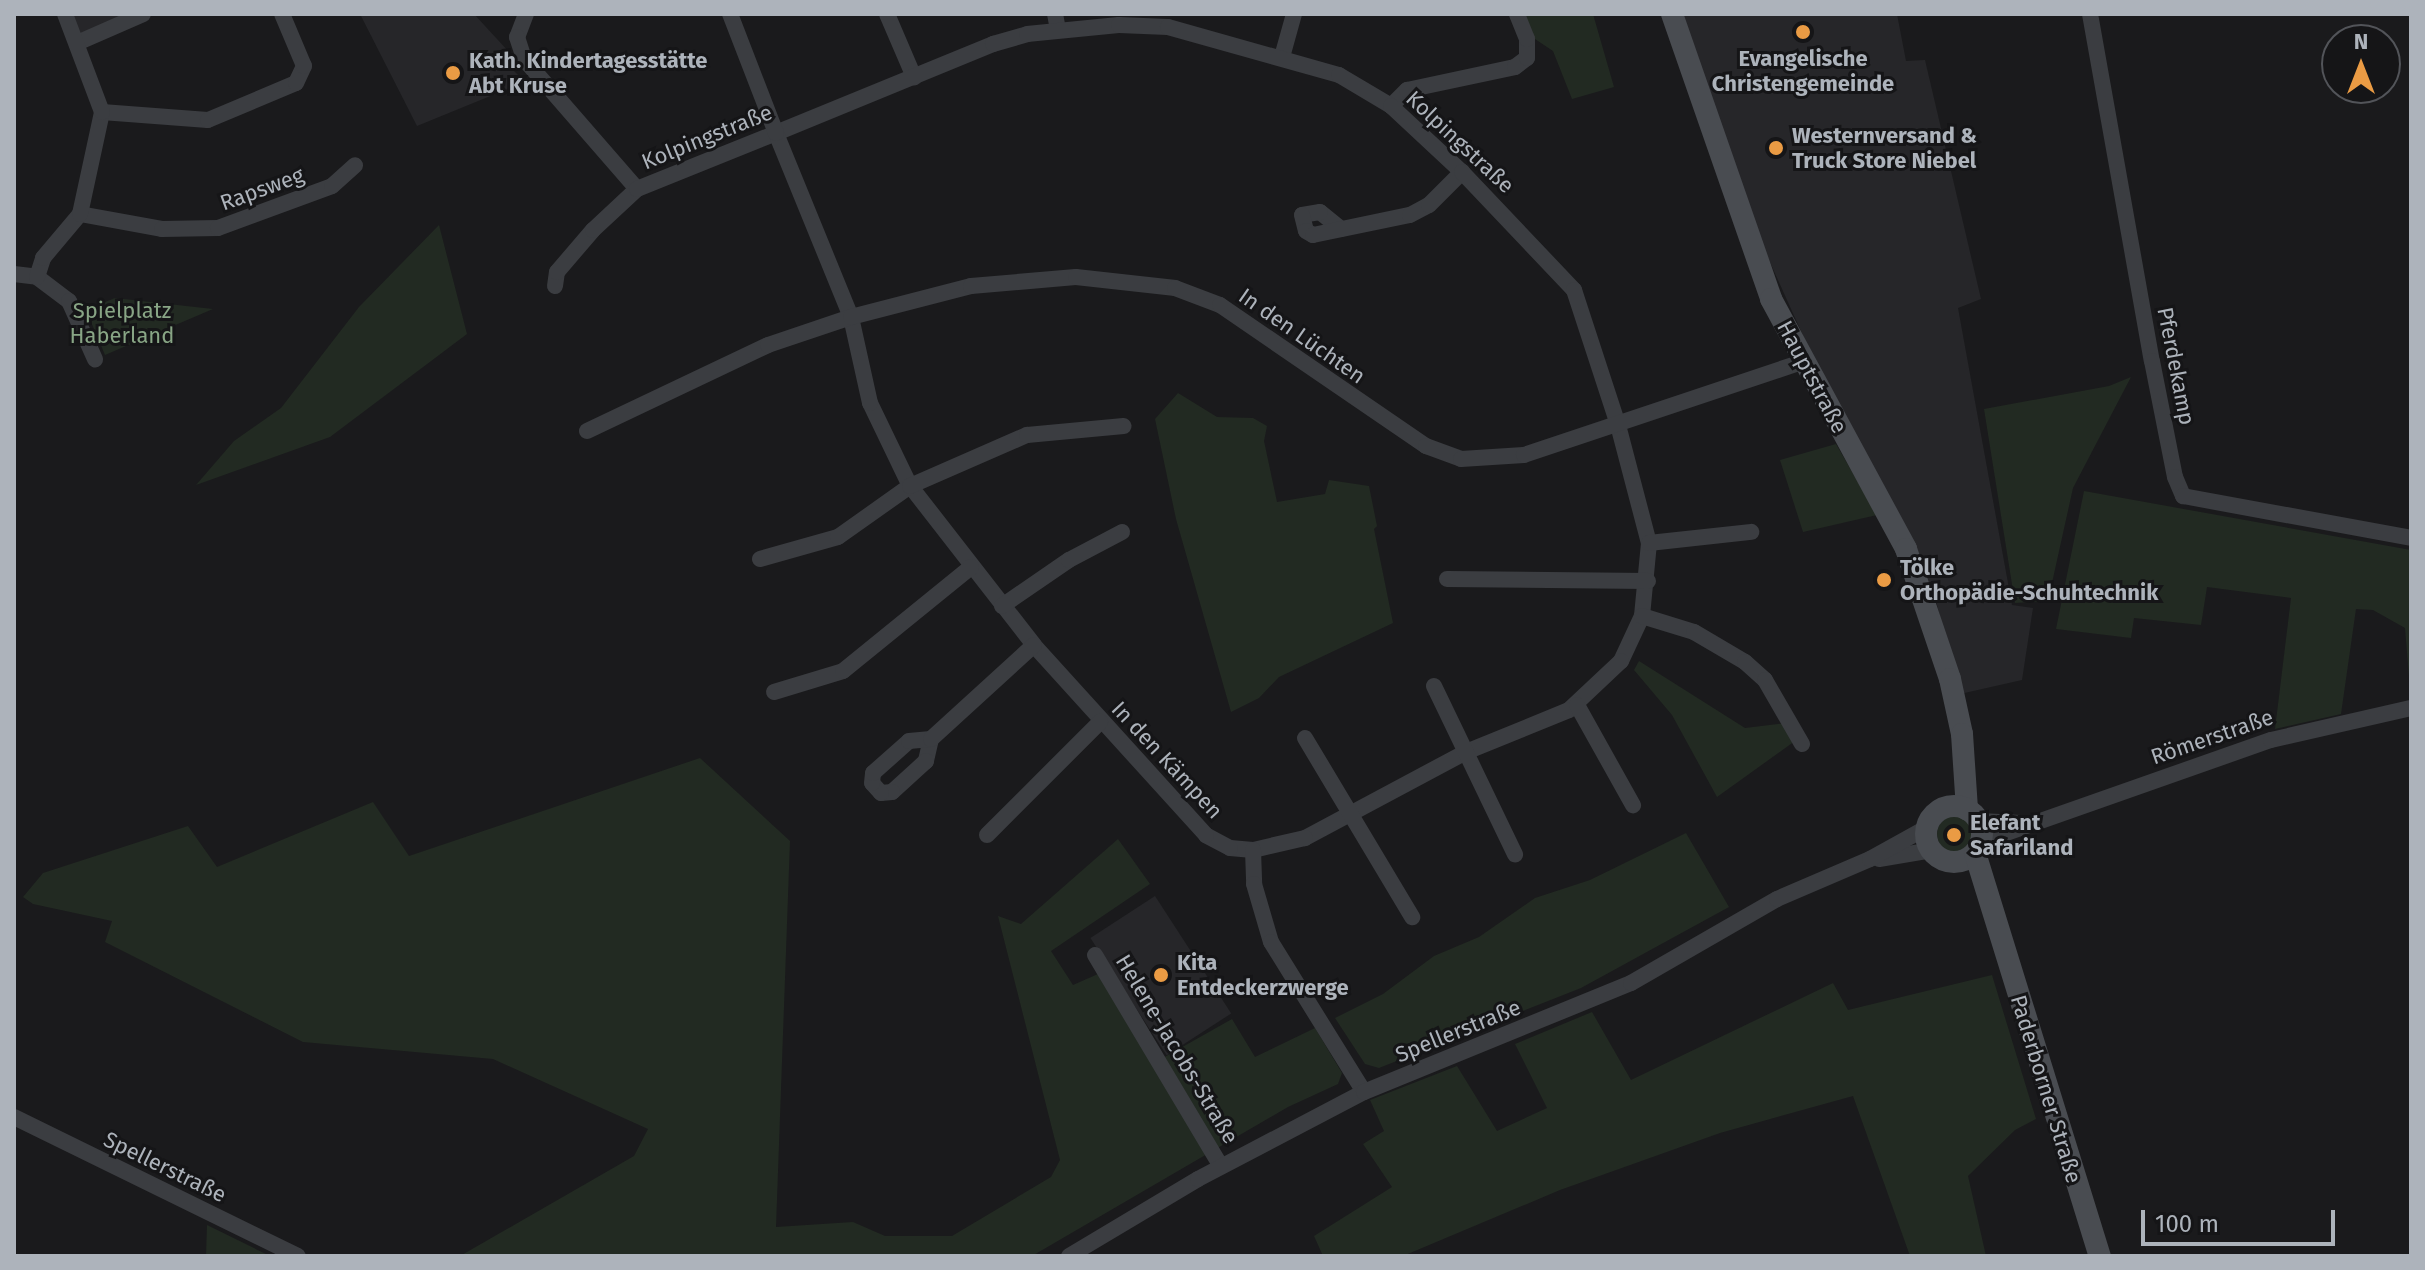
<!DOCTYPE html>
<meta charset="utf-8">
<style>
body{margin:0}
#map{position:relative;width:2425px;height:1270px;overflow:hidden;background:#1a1a1c;font-family:"Fira Sans",sans-serif}
div>[style]{position:absolute}
.built>*{inset:0;background:#262629;transform-origin:0 0}
.green>*{inset:0;background:#222a22}
.round{border-radius:50%}
.minor>*{height:16px;margin:-8px;padding:0 8px;transform-origin:8px;border-radius:8px;background:#3b3d41}
.secondary>*{height:22px;margin:-11px;padding:0 11px;transform-origin:11px;border-radius:11px;background:#494c51}
.secondary>.ring{margin:-11px;padding:0;box-sizing:content-box;background:none;border:22px solid #494c51;border-radius:50%}
.dots>*{width:22px;height:22px;translate:-50% -50%;box-sizing:border-box;border:4px solid #151517;border-radius:50%}
span{translate:-50% -50%;white-space:nowrap;text-align:center;line-height:1.15;-webkit-text-stroke:6px #151517;paint-order:stroke}
.poi-label{font-size:22px;color:#adb3bb;font-weight:700}
.left{translate:0 -50%;text-align:left}
.street-label{font-size:22px;color:#adb3bb}
.park-label{font-size:22px;color:#88a585}
.frame{position:absolute;inset:0;border:16px solid #adb3bb;pointer-events:none}
.north{position:absolute;left:2321px;top:24px;width:80px;height:80px;box-sizing:border-box;background:#151517;border:2px solid #525459;border-radius:50%;rotate:0deg;font-size:22px;font-weight:700;line-height:32px;text-align:center;color:#adb3bb}
.north::after{content:'';display:block;margin:auto;width:28px;height:36px;background:#ea9b44;clip-path:polygon(50% 0,100% 100%,50% 72%,0 100%)}
.scale{position:absolute;left:2141px;top:1210px;width:194px;height:36px;box-sizing:border-box;border:4px solid #adb3bb;border-top:0;padding-left:10px;font-size:24px;line-height:28px;white-space:nowrap;color:#adb3bb;-webkit-text-stroke:6px #151517;paint-order:stroke}
</style>
<div id="map">
<div class="built">
<i style="clip-path:polygon(68px 14px,129px 14px,77px 36px)"></i>
<i style="clip-path:polygon(360px 14px,474px 14px,509px 52px,501px 58px,525px 82px,417px 126px)"></i>
<i style="clip-path:polygon(1676px 14px,1897px 14px,1906px 61px,1925px 60px,1981px 299px,1958px 308px,2012px 605px,2033px 608px,2022px 680px,1960px 694px,1936px 601px,1911px 537px,1809px 349px,1733px 180px)"></i>
<i style="left:1155px;top:896px;width:140px;height:77px;rotate:57deg"></i>
</div>
<div class="green">
<i style="clip-path:polygon(1524px 14px,1593px 14px,1614px 87px,1572px 99px,1553px 51px,1535px 39px)"></i>
<i style="clip-path:polygon(439px 225px,467px 334px,330px 437px,196px 485px,234px 441px,281px 408px,359px 307px)"></i>
<i style="clip-path:polygon(115px 298px,213px 309px,105px 355px,86px 310px)"></i>
<i style="clip-path:polygon(2131px 377px,2073px 488px,2048px 601px,2015px 603px,1984px 409px,2109px 386px)"></i>
<i style="clip-path:polygon(1178px 393px,1217px 417px,1253px 418px,1267px 426px,1264px 441px,1277px 502px,1325px 494px,1329px 480px,1369px 486px,1377px 526px,1374px 529px,1393px 623px,1279px 677px,1259px 698px,1231px 712px,1176px 519px,1155px 419px)"></i>
<i style="clip-path:polygon(1836px 444px,1877px 515px,1803px 532px,1780px 460px)"></i>
<i style="clip-path:polygon(2084px 491px,2411px 550px,2411px 701px,2405px 628px,2373px 610px,2356px 609px,2341px 714px,2275px 729px,2291px 598px,2207px 587px,2201px 625px,2134px 618px,2131px 638px,2056px 629px)"></i>
<i style="clip-path:polygon(1639px 661px,1745px 728px,1786px 723px,1795px 741px,1717px 797px,1672px 715px,1634px 670px)"></i>
<i style="clip-path:polygon(700px 758px,790px 841px,776px 1227px,853px 1222px,885px 1236px,952px 1236px,1051px 1177px,1060px 1160px,998px 916px,1021px 924px,1118px 839px,1150px 884px,1051px 951px,1073px 985px,1098px 974px,1154px 1063px,1232px 1019px,1255px 1057px,1315px 1028px,1342px 1073px,1338px 1084px,1288px 1107px,1032px 1256px,460px 1256px,634px 1156px,648px 1129px,493px 1059px,303px 1042px,105px 942px,112px 921px,33px 904px,23px 897px,43px 873px,188px 826px,217px 867px,373px 802px,409px 856px)"></i>
<i class="round" style="left:1937px;top:816px;width:36px;height:36px"></i>
<i style="clip-path:polygon(1686px 833px,1729px 907px,1581px 988px,1379px 1068px,1365px 1064px,1335px 1018px,1383px 994px,1434px 956px,1479px 937px,1535px 898px,1590px 880px)"></i>
<i style="clip-path:polygon(1992px 975px,2036px 1119px,2015px 1130px,1968px 1176px,1986px 1256px,1910px 1256px,1853px 1096px,1720px 1133px,1560px 1190px,1403px 1256px,1323px 1256px,1314px 1236px,1392px 1187px,1363px 1144px,1384px 1131px,1370px 1100px,1457px 1066px,1497px 1131px,1547px 1108px,1515px 1044px,1592px 1012px,1631px 1080px,1833px 983px,1848px 1010px)"></i>
<i style="clip-path:polygon(207px 1225px,270px 1256px,206px 1256px)"></i>
</div>
<div class="minor">
<i style="left:526px;top:14px;width:25px;rotate:111deg"></i>
<i style="left:517px;top:37px;width:23px;rotate:72deg"></i>
<i style="left:524px;top:59px;width:172px;rotate:49deg"></i>
<i style="left:887px;top:14px;width:69px;rotate:66.8deg"></i>
<i style="left:1055px;top:14px;width:16px;rotate:79deg"></i>
<i style="left:2090px;top:14px;width:352px;rotate:79.9deg"></i>
<i style="left:2152px;top:361px;width:118px;rotate:78.8deg"></i>
<i style="left:2175px;top:477px;width:21px;rotate:67deg"></i>
<i style="left:2183px;top:496px;width:232px;rotate:10.4deg"></i>
<i style="left:77px;top:43px;width:72px;rotate:-23.7deg"></i>
<i style="left:1282px;top:57px;width:45px;rotate:-74.4deg"></i>
<i style="left:1391px;top:106px;width:23px;rotate:-45deg"></i>
<i style="left:1407px;top:90px;width:110px;rotate:-12deg"></i>
<i style="left:1515px;top:67px;width:15px;rotate:-37deg"></i>
<i style="left:1527px;top:58px;width:19px;rotate:-90deg"></i>
<i style="left:1527px;top:39px;width:27px;rotate:-112deg"></i>
<i style="left:102px;top:112px;width:106px;rotate:4.3deg"></i>
<i style="left:208px;top:120px;width:95px;rotate:-22.8deg"></i>
<i style="left:296px;top:83px;width:19px;rotate:-65deg"></i>
<i style="left:304px;top:66px;width:56px;rotate:-112.9deg"></i>
<i style="left:80px;top:214px;width:83px;rotate:10.4deg"></i>
<i style="left:162px;top:229px;width:56px;rotate:-1deg"></i>
<i style="left:218px;top:228px;width:121px;rotate:-20.2deg"></i>
<i style="left:332px;top:186px;width:31px;rotate:-42deg"></i>
<i style="left:1341px;top:229px;width:27px;rotate:-141deg"></i>
<i style="left:1320px;top:212px;width:18px;rotate:171deg"></i>
<i style="left:1302px;top:215px;width:16px;rotate:76deg"></i>
<i style="left:1306px;top:231px;width:8px;rotate:30deg"></i>
<i style="left:1313px;top:235px;width:99px;rotate:-11.7deg"></i>
<i style="left:1410px;top:215px;width:21px;rotate:-28deg"></i>
<i style="left:1429px;top:205px;width:47px;rotate:-45deg"></i>
<i style="left:14px;top:274px;width:23px;rotate:7deg"></i>
<i style="left:37px;top:277px;width:40px;rotate:37deg"></i>
<i style="left:69px;top:301px;width:64px;rotate:65.9deg"></i>
<i style="left:37px;top:277px;width:20px;rotate:-72deg"></i>
<i style="left:43px;top:258px;width:57px;rotate:-49.9deg"></i>
<i style="left:80px;top:214px;width:104px;rotate:-77.8deg"></i>
<i style="left:102px;top:112px;width:105px;rotate:-110.7deg"></i>
<i style="left:555px;top:286px;width:14px;rotate:-82deg"></i>
<i style="left:557px;top:272px;width:55px;rotate:-49.4deg"></i>
<i style="left:593px;top:230px;width:60px;rotate:-43deg"></i>
<i style="left:637px;top:189px;width:150px;rotate:-21.9deg"></i>
<i style="left:776px;top:133px;width:235px;rotate:-22.3deg"></i>
<i style="left:993px;top:44px;width:35px;rotate:-16deg"></i>
<i style="left:1027px;top:34px;width:92px;rotate:-5.6deg"></i>
<i style="left:1119px;top:25px;width:49px;rotate:2.3deg"></i>
<i style="left:1168px;top:27px;width:178px;rotate:15.7deg"></i>
<i style="left:1339px;top:75px;width:61px;rotate:30.8deg"></i>
<i style="left:1391px;top:106px;width:97px;rotate:42.9deg"></i>
<i style="left:1462px;top:172px;width:163px;rotate:46.5deg"></i>
<i style="left:1574px;top:290px;width:142px;rotate:71.9deg"></i>
<i style="left:1618px;top:425px;width:122px;rotate:75.3deg"></i>
<i style="left:1649px;top:543px;width:73px;rotate:95.5deg"></i>
<i style="left:1642px;top:616px;width:50px;rotate:115deg"></i>
<i style="left:1621px;top:661px;width:71px;rotate:136.7deg"></i>
<i style="left:1569px;top:710px;width:111px;rotate:157.8deg"></i>
<i style="left:1466px;top:752px;width:183px;rotate:151.9deg"></i>
<i style="left:1305px;top:838px;width:53px;rotate:167deg"></i>
<i style="left:1253px;top:850px;width:23px;rotate:-175deg"></i>
<i style="left:1230px;top:848px;width:27px;rotate:-152deg"></i>
<i style="left:1206px;top:835px;width:256px;rotate:-132.2deg"></i>
<i style="left:1034px;top:645px;width:202px;rotate:-127.9deg"></i>
<i style="left:910px;top:486px;width:92px;rotate:-115.7deg"></i>
<i style="left:870px;top:403px;width:88px;rotate:-102.5deg"></i>
<i style="left:851px;top:317px;width:199px;rotate:-112.2deg"></i>
<i style="left:776px;top:133px;width:128px;rotate:-111.1deg"></i>
<i style="left:587px;top:431px;width:200px;rotate:-25.4deg"></i>
<i style="left:768px;top:345px;width:88px;rotate:-18.6deg"></i>
<i style="left:851px;top:317px;width:124px;rotate:-14.5deg"></i>
<i style="left:971px;top:286px;width:105px;rotate:-4.9deg"></i>
<i style="left:1076px;top:277px;width:100px;rotate:6.3deg"></i>
<i style="left:1175px;top:288px;width:48px;rotate:20.7deg"></i>
<i style="left:1220px;top:305px;width:250px;rotate:34.4deg"></i>
<i style="left:1426px;top:446px;width:37px;rotate:20deg"></i>
<i style="left:1461px;top:459px;width:63px;rotate:-3.6deg"></i>
<i style="left:1524px;top:455px;width:293px;rotate:-18.5deg"></i>
<i style="left:1649px;top:543px;width:103px;rotate:-6.2deg"></i>
<i style="left:760px;top:559px;width:81px;rotate:-15.8deg"></i>
<i style="left:838px;top:537px;width:88px;rotate:-35.3deg"></i>
<i style="left:910px;top:486px;width:128px;rotate:-23.6deg"></i>
<i style="left:1027px;top:435px;width:97px;rotate:-5.3deg"></i>
<i style="left:1447px;top:579px;width:201px;rotate:0.6deg"></i>
<i style="left:1002px;top:606px;width:81px;rotate:-34.5deg"></i>
<i style="left:1069px;top:560px;width:60px;rotate:-27.8deg"></i>
<i style="left:1642px;top:616px;width:54px;rotate:17.1deg"></i>
<i style="left:1694px;top:632px;width:59px;rotate:30.5deg"></i>
<i style="left:1745px;top:662px;width:27px;rotate:42deg"></i>
<i style="left:1765px;top:680px;width:74px;rotate:60deg"></i>
<i style="left:1434px;top:686px;width:187px;rotate:64.3deg"></i>
<i style="left:774px;top:692px;width:72px;rotate:-16.9deg"></i>
<i style="left:843px;top:671px;width:165px;rotate:-39.1deg"></i>
<i style="left:1577px;top:705px;width:115px;rotate:60.8deg"></i>
<i style="left:1305px;top:738px;width:209px;rotate:59.1deg"></i>
<i style="left:931px;top:739px;width:23px;rotate:103deg"></i>
<i style="left:926px;top:761px;width:46px;rotate:137.6deg"></i>
<i style="left:892px;top:792px;width:11px;rotate:175deg"></i>
<i style="left:881px;top:793px;width:13px;rotate:-132deg"></i>
<i style="left:872px;top:783px;width:10px;rotate:-84deg"></i>
<i style="left:873px;top:773px;width:48px;rotate:-41.6deg"></i>
<i style="left:909px;top:741px;width:22px;rotate:-5deg"></i>
<i style="left:931px;top:739px;width:139px;rotate:-42.4deg"></i>
<i style="left:1979px;top:821px;width:42px;rotate:2.7deg"></i>
<i style="left:987px;top:835px;width:160px;rotate:-45deg"></i>
<i style="left:1981px;top:842px;width:307px;rotate:-19.4deg"></i>
<i style="left:2271px;top:740px;width:144px;rotate:-12.9deg"></i>
<i style="left:1253px;top:850px;width:34px;rotate:88deg"></i>
<i style="left:1254px;top:884px;width:60px;rotate:73.7deg"></i>
<i style="left:1271px;top:942px;width:176px;rotate:58.2deg"></i>
<i style="left:1879px;top:859px;width:54px;rotate:-9.6deg"></i>
<i style="left:1095px;top:955px;width:246px;rotate:59.2deg"></i>
<i style="left:14px;top:1117px;width:316px;rotate:26.1deg"></i>
<i style="left:1069px;top:1256px;width:150px;rotate:-30.8deg"></i>
<i style="left:1198px;top:1179px;width:187px;rotate:-27.7deg"></i>
<i style="left:1364px;top:1092px;width:288px;rotate:-22.2deg"></i>
<i style="left:1631px;top:983px;width:168px;rotate:-29.9deg"></i>
<i style="left:1777px;top:899px;width:101px;rotate:-23.3deg"></i>
<i style="left:1870px;top:859px;width:66px;rotate:-28.9deg"></i>
</div>
<div class="secondary">
<i style="left:1672px;top:14px;width:302px;rotate:70.8deg"></i>
<i style="left:1771px;top:299px;width:284px;rotate:61.6deg"></i>
<i style="left:1906px;top:549px;width:137px;rotate:71.3deg"></i>
<i style="left:1950px;top:679px;width:56px;rotate:77.7deg"></i>
<i style="left:1962px;top:734px;width:76px;rotate:86.2deg"></i>
<i class="ring" style="left:1926px;top:806px;width:34px;height:34px"></i>
<i style="left:1975px;top:853px;width:422px;rotate:72.8deg"></i>
</div>
<div class="dots">
<i style="left:1803px;top:32px;background:#ea9b44"></i>
<i style="left:453px;top:73px;background:#ea9b44"></i>
<i style="left:1776px;top:148px;background:#ea9b44"></i>
<i style="left:1884px;top:580px;background:#ea9b44"></i>
<i style="left:1954px;top:835px;background:#ea9b44"></i>
<i style="left:1161px;top:975px;background:#ea9b44"></i>
</div>
<div class="poi-label">
<span style="left:1803px;top:71px">Evangelische<br>Christengemeinde</span>
<span class="left" style="left:469px;top:73px">Kath. Kindertagesstätte<br>Abt Kruse</span>
<span class="left" style="left:1792px;top:148px">Westernversand &amp;<br>Truck Store Niebel</span>
<span class="left" style="left:1900px;top:580px">Tölke<br>Orthopädie-Schuhtechnik</span>
<span class="left" style="left:1970px;top:835px">Elefant<br>Safariland</span>
<span class="left" style="left:1177px;top:975px">Kita<br>Entdeckerzwerge</span>
</div>
<div class="street-label">
<span style="left:707px;top:137px;rotate:-22deg">Kolpingstraße</span>
<span style="left:1460px;top:142px;rotate:43deg">Kolpingstraße</span>
<span style="left:262px;top:189px;rotate:-20deg">Rapsweg</span>
<span style="left:1302px;top:336px;rotate:35deg">In den Lüchten</span>
<span style="left:2176px;top:366px;rotate:79deg">Pferdekamp</span>
<span style="left:1812px;top:377px;rotate:62deg">Hauptstraße</span>
<span style="left:2212px;top:737px;rotate:-19deg">Römerstraße</span>
<span style="left:1167px;top:760px;rotate:47deg">In den Kämpen</span>
<span style="left:1458px;top:1031px;rotate:-22deg">Spellerstraße</span>
<span style="left:1177px;top:1049px;rotate:59deg">Helene-Jacobs-Straße</span>
<span style="left:2046px;top:1089px;rotate:73deg">Paderborner Straße</span>
<span style="left:165px;top:1167px;rotate:26deg">Spellerstraße</span>
</div>
<div class="park-label">
<span style="left:122px;top:323px">Spielplatz<br>Haberland</span>
</div>
<div class="frame"></div>
<div class="north">N</div>
<div class="scale">100 m</div>
</div>
